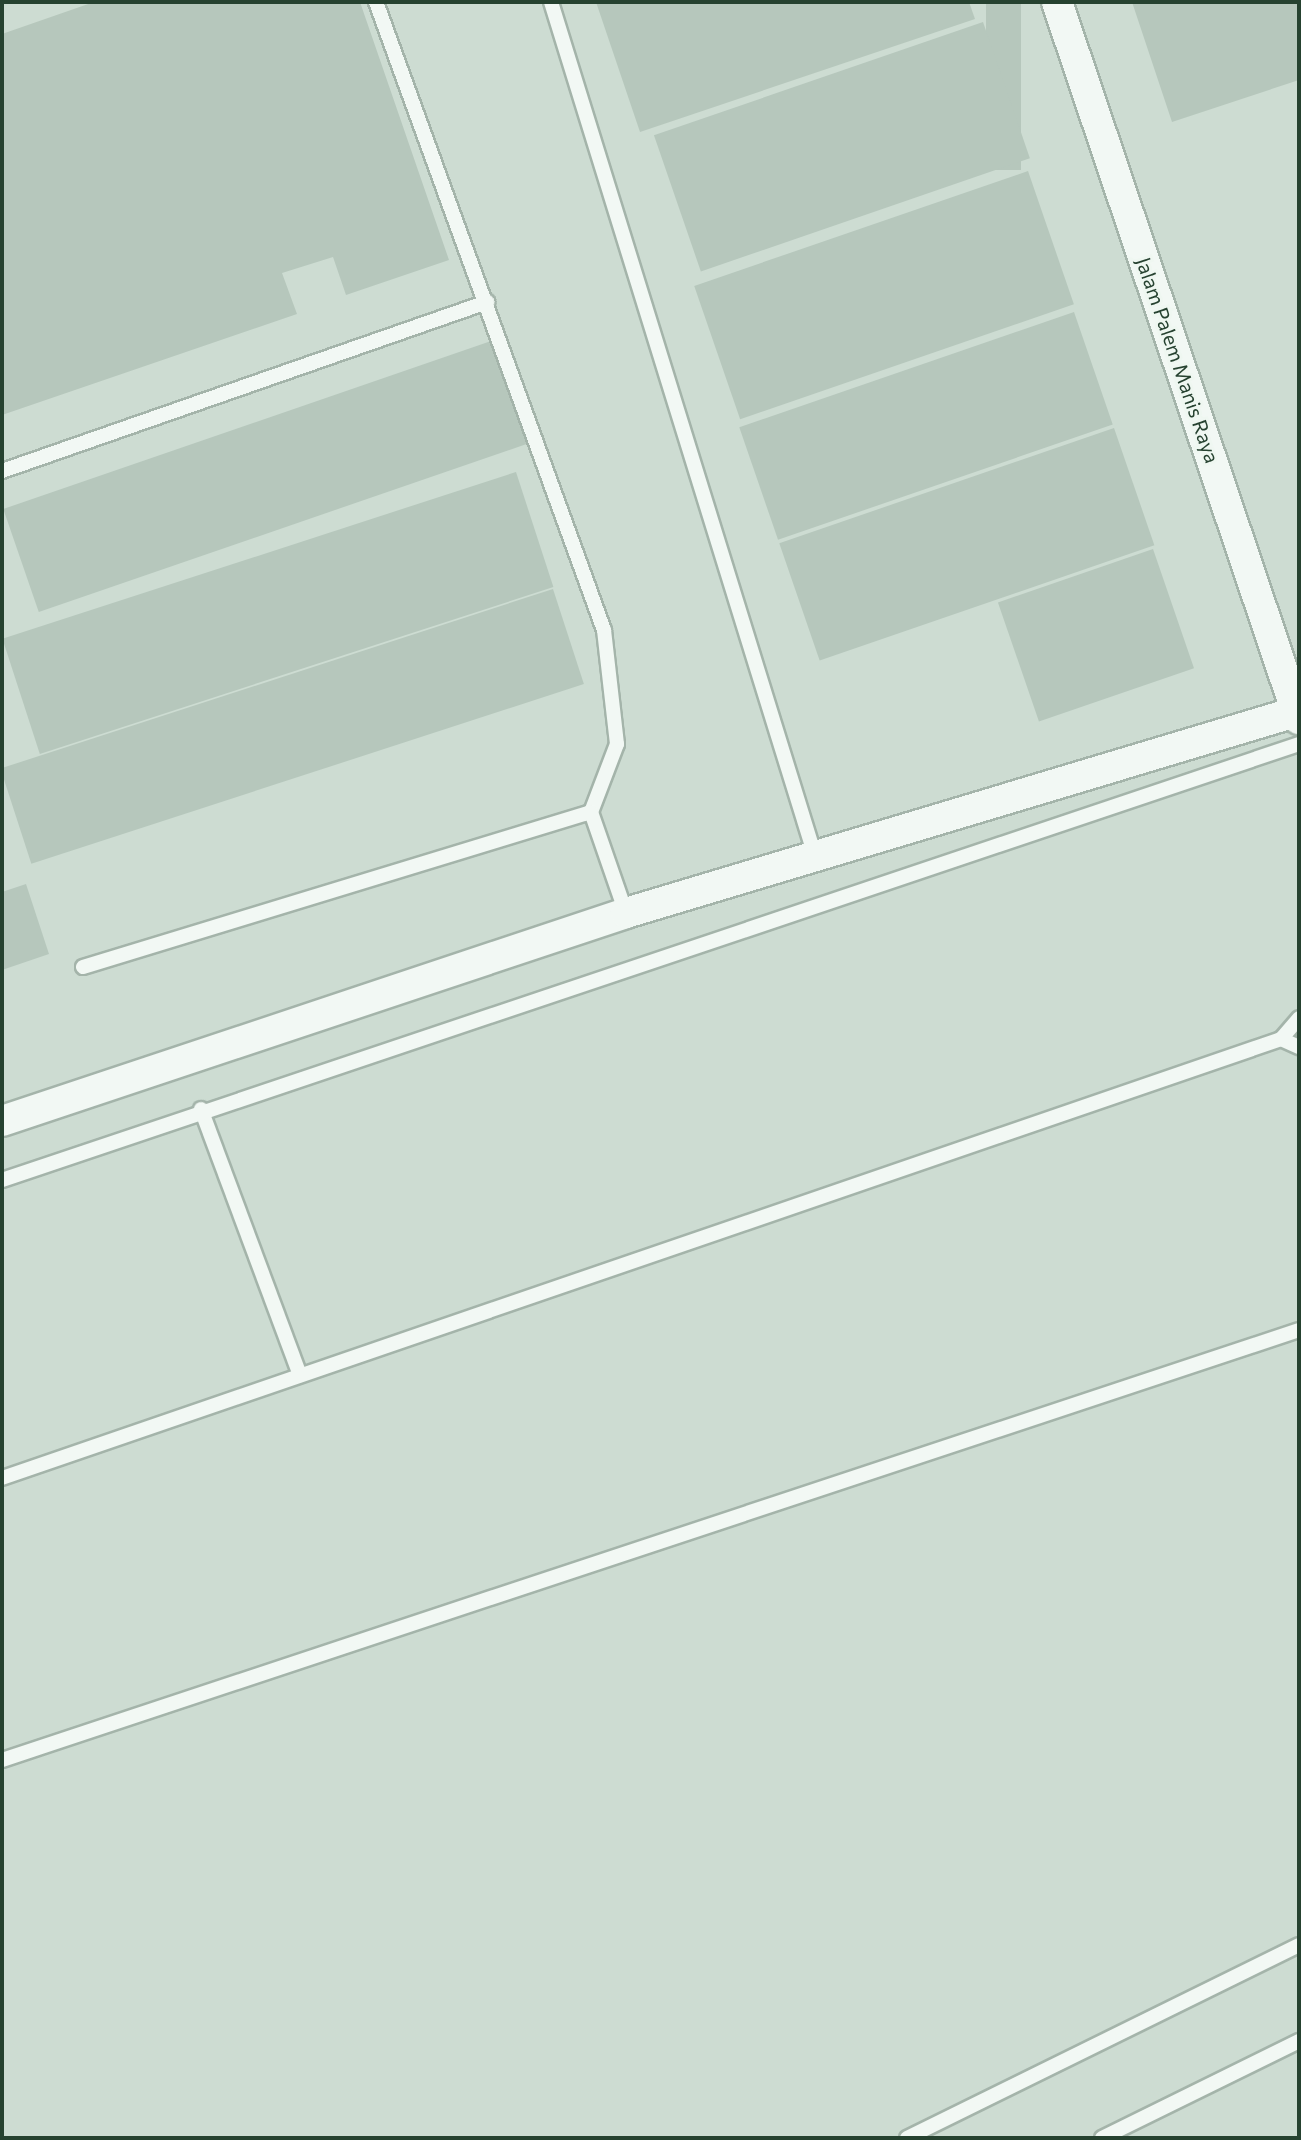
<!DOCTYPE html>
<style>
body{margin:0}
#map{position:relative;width:1301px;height:2140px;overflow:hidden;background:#dfeae3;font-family:Commissioner,sans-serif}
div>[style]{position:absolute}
.built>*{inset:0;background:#cddcd2;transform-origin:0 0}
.building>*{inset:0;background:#b6c7bc;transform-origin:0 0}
.roads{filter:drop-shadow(2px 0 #a4b4aa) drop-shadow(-2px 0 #a4b4aa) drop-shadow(0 2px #a4b4aa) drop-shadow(0 -2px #a4b4aa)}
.lane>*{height:14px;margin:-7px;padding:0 7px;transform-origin:7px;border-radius:7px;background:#f2f8f4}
.street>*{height:30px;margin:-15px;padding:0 15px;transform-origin:15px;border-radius:15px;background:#f2f8f4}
span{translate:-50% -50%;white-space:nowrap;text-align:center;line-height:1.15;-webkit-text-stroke:6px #eff7f1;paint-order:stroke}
.street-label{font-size:20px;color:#264230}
.frame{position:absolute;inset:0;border:4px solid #264230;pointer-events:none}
</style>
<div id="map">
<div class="built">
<i style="left:2px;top:2px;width:1297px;height:2136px"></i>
</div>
<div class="building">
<i style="clip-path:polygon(94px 2px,360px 2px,449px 260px,346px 295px,333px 257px,282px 273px,297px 314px,2px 415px,2px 34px)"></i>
<i style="clip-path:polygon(596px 2px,969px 2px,975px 19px,640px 132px)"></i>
<i style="left:986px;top:2px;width:35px;height:168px"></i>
<i style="clip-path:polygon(1132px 2px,1299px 2px,1299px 80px,1172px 122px)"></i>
<i style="left:983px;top:22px;width:144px;height:348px;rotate:71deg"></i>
<i style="left:1028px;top:171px;width:141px;height:353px;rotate:71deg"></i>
<i style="left:1074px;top:312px;width:119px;height:354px;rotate:71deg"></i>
<i style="left:494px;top:340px;width:109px;height:519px;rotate:71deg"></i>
<i style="left:1114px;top:428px;width:124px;height:354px;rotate:71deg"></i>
<i style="left:516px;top:472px;width:121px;height:540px;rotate:72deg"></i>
<i style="left:1153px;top:549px;width:126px;height:164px;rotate:71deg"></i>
<i style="left:553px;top:589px;width:100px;height:581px;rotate:72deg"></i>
<i style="clip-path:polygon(26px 884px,49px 954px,2px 970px,2px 892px)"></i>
</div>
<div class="roads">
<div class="lane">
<i style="left:376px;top:2px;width:668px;rotate:70.05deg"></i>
<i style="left:604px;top:630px;width:115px;rotate:83.5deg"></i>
<i style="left:617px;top:744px;width:73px;rotate:110.9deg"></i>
<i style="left:551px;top:2px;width:894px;rotate:72.82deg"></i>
<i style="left:2px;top:471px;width:514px;rotate:-19.21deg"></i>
<i style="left:83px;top:967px;width:531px;rotate:-16.97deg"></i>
<i style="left:591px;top:812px;width:107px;rotate:70.9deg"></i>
<i style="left:1281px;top:1039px;width:20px;rotate:24deg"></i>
<i style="left:201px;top:1109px;width:284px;rotate:69.6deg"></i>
<i style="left:2px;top:1180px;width:1368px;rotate:-18.58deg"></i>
<i style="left:2px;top:1478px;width:1352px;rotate:-18.94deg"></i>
<i style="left:1281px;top:1039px;width:28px;rotate:-49deg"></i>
<i style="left:2px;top:1760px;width:1366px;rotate:-18.34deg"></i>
<i style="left:907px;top:2138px;width:437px;rotate:-26.2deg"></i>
<i style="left:1102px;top:2138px;width:220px;rotate:-26.2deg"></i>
</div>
<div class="street">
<i style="left:1057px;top:2px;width:757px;rotate:71.35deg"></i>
<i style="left:2px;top:1121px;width:658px;rotate:-18.43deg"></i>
<i style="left:626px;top:913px;width:703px;rotate:-16.71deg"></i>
</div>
</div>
<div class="street-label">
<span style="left:1178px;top:360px;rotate:71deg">Jalam Palem Manis Raya</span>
</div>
<div class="frame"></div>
</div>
